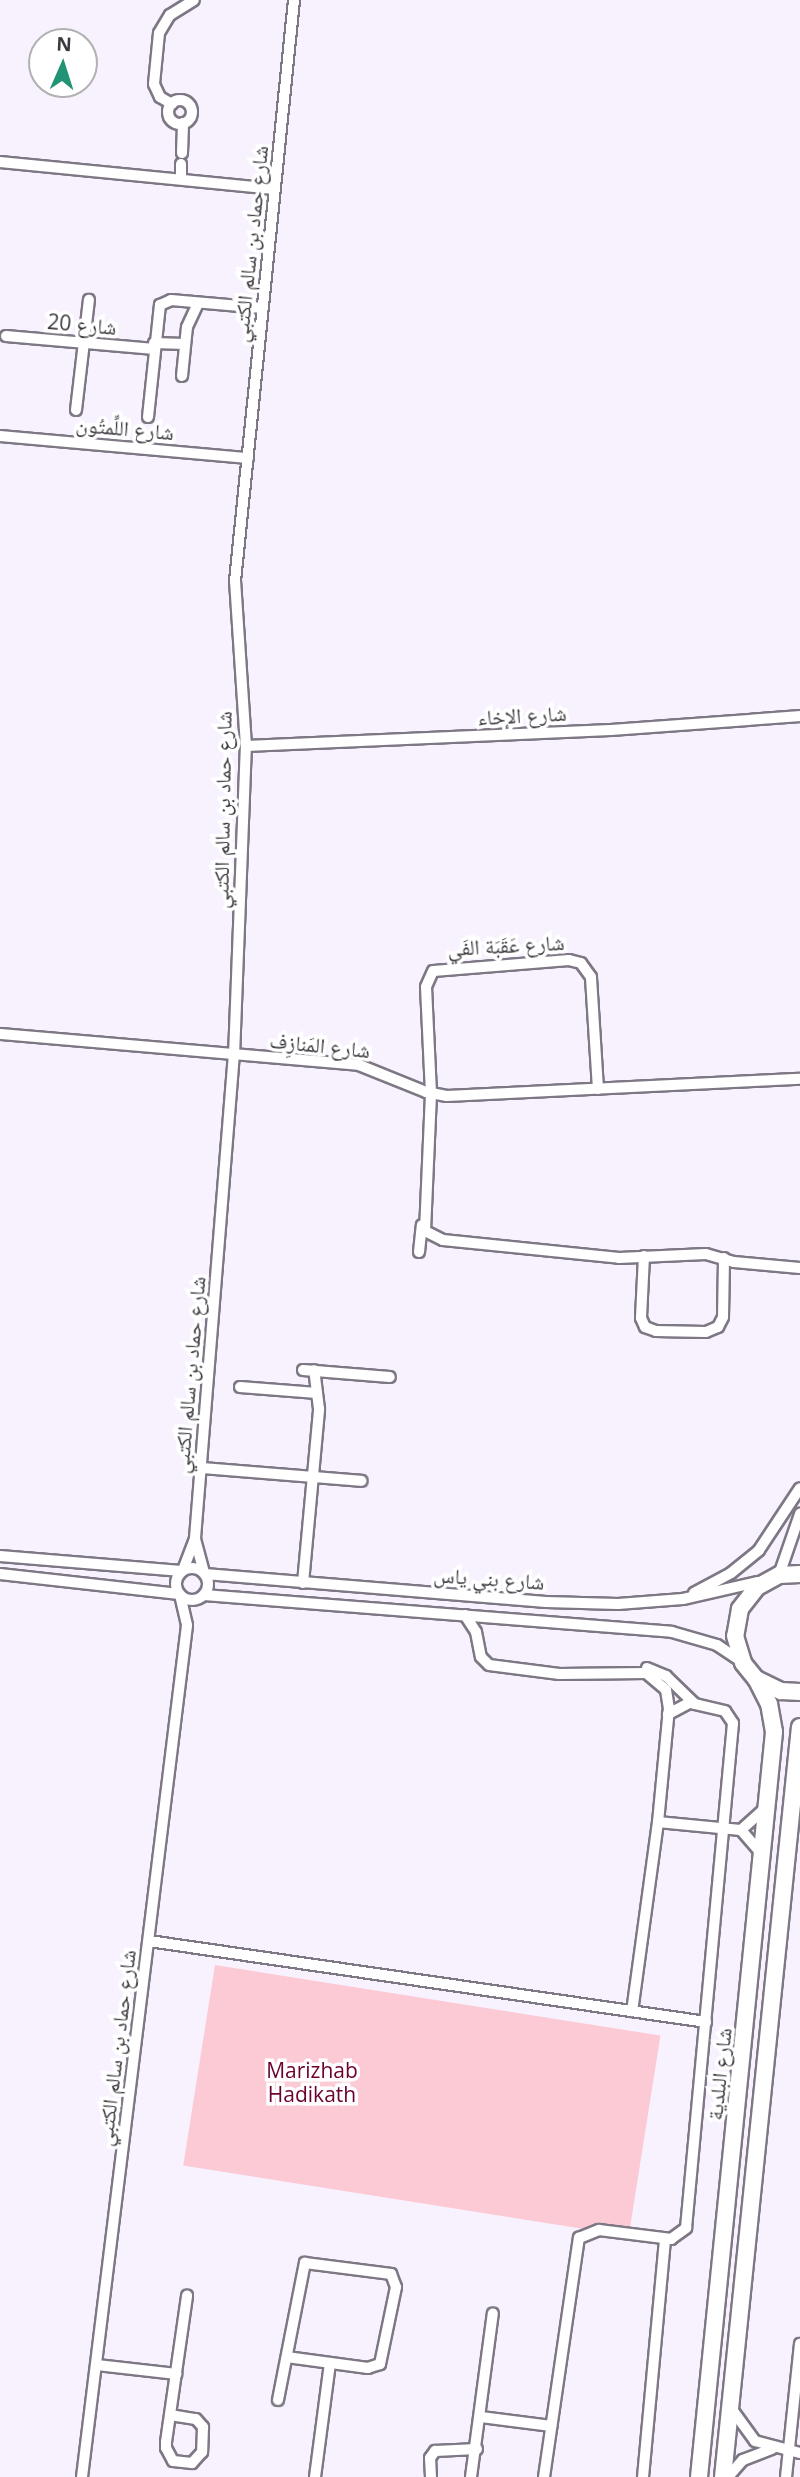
<!DOCTYPE html>
<meta charset="utf-8">
<style>
body{margin:0}
#map{position:relative;width:800px;height:2477px;overflow:hidden;background:#f8f2ff;font-family:"Open Sans","Noto Naskh Arabic",sans-serif}
div>[style]{position:absolute}
.green>*{inset:0;background:#fbcad4;transform-origin:0 0}
.roads{filter:drop-shadow(2px 0 #7e7784) drop-shadow(-2px 0 #7e7784) drop-shadow(0 2px #7e7784) drop-shadow(0 -2px #7e7784)}
.minor>*{height:10px;margin:-5px;padding:0 5px;transform-origin:5px;border-radius:5px;background:#fff}
.minor>.ring{margin:-5px;padding:0;box-sizing:content-box;background:none;border:10px solid #fff;border-radius:50%}
.primary>*{height:16px;margin:-8px;padding:0 8px;transform-origin:8px;border-radius:8px;background:#fff}
span{translate:-50% -50%;white-space:nowrap;text-align:center;line-height:1.15;-webkit-text-stroke:7px #fff;paint-order:stroke}
.street-label{font-size:21px;color:#3c393f}
.park-label{font-size:21px;color:#6c0030}
.north{position:absolute;left:28px;top:28px;width:70px;height:70px;box-sizing:border-box;background:#fff;border:2px solid #b1b0b2;border-radius:50%;rotate:3deg;font-size:19px;font-weight:700;line-height:28px;text-align:center;color:#3c393f}
.north::after{content:'';display:block;margin:auto;width:24px;height:32px;background:#229374;clip-path:polygon(50% 0,100% 100%,50% 72%,0 100%)}
</style>
<div id="map">
<div class="green">
<i style="left:215px;top:1965px;width:451px;height:203px;rotate:9deg"></i>
</div>
<div class="roads">
<div class="minor">
<i class="ring" style="left:168px;top:100px;width:14px;height:14px"></i>
<i style="left:172px;top:104px;width:14px;rotate:-150deg"></i>
<i style="left:160px;top:97px;width:14px;rotate:-115deg"></i>
<i style="left:154px;top:84px;width:51px;rotate:-84.4deg"></i>
<i style="left:159px;top:33px;width:21px;rotate:-59deg"></i>
<i style="left:170px;top:15px;width:28px;rotate:-32deg"></i>
<i style="left:182px;top:153px;width:30px;rotate:-88deg"></i>
<i style="left:0;top:162px;width:276px;rotate:5.6deg"></i>
<i style="left:181px;top:179px;width:15px;rotate:-90deg"></i>
<i style="left:6px;top:336px;width:149px;rotate:5deg"></i>
<i style="left:154px;top:343px;width:31px;rotate:2deg"></i>
<i style="left:182px;top:376px;width:49px;rotate:-84.2deg"></i>
<i style="left:187px;top:327px;width:26px;rotate:-65deg"></i>
<i style="left:76px;top:410px;width:111px;rotate:-83.3deg"></i>
<i style="left:148px;top:417px;width:113px;rotate:-83.9deg"></i>
<i style="left:160px;top:305px;width:12px;rotate:-24deg"></i>
<i style="left:171px;top:300px;width:92px;rotate:5deg"></i>
<i style="left:0;top:436px;width:249px;rotate:5.1deg"></i>
<i style="left:246px;top:746px;width:365px;rotate:-2.5deg"></i>
<i style="left:611px;top:730px;width:190px;rotate:-4.2deg"></i>
<i style="left:0;top:1034px;width:360px;rotate:4.9deg"></i>
<i style="left:359px;top:1065px;width:72px;rotate:21.9deg"></i>
<i style="left:426px;top:1092px;width:21px;rotate:11deg"></i>
<i style="left:447px;top:1096px;width:353px;rotate:-2.8deg"></i>
<i style="left:598px;top:1089px;width:112px;rotate:-93.6deg"></i>
<i style="left:591px;top:977px;width:17px;rotate:-126deg"></i>
<i style="left:581px;top:963px;width:12px;rotate:-166deg"></i>
<i style="left:569px;top:960px;width:136px;rotate:175.4deg"></i>
<i style="left:433px;top:971px;width:17px;rotate:114deg"></i>
<i style="left:426px;top:987px;width:107px;rotate:87.3deg"></i>
<i style="left:431px;top:1094px;width:137px;rotate:92.5deg"></i>
<i style="left:425px;top:1231px;width:20px;rotate:27deg"></i>
<i style="left:443px;top:1240px;width:177px;rotate:5.8deg"></i>
<i style="left:619px;top:1258px;width:87px;rotate:-2.6deg"></i>
<i style="left:706px;top:1254px;width:29px;rotate:16deg"></i>
<i style="left:734px;top:1262px;width:66px;rotate:5.2deg"></i>
<i style="left:419px;top:1252px;width:27px;rotate:-84deg"></i>
<i style="left:644px;top:1256px;width:62px;rotate:92.8deg"></i>
<i style="left:641px;top:1318px;width:10px;rotate:66deg"></i>
<i style="left:645px;top:1327px;width:12px;rotate:20deg"></i>
<i style="left:656px;top:1331px;width:50px;rotate:1.1deg"></i>
<i style="left:706px;top:1332px;width:13px;rotate:-23deg"></i>
<i style="left:718px;top:1327px;width:11px;rotate:-63deg"></i>
<i style="left:723px;top:1317px;width:59px;rotate:-89deg"></i>
<i style="left:303px;top:1370px;width:87px;rotate:4.6deg"></i>
<i style="left:240px;top:1387px;width:77px;rotate:4.5deg"></i>
<i style="left:201px;top:1468px;width:161px;rotate:4.6deg"></i>
<i style="left:195px;top:1539px;width:34px;rotate:75deg"></i>
<i style="left:0;top:1556px;width:182px;rotate:4.7deg"></i>
<i class="ring" style="left:176px;top:1568px;width:22px;height:22px"></i>
<i style="left:183px;top:1570px;width:34px;rotate:-69deg"></i>
<i style="left:195px;top:1538px;width:484px;rotate:-85.4deg"></i>
<i style="left:234px;top:1056px;width:310px;rotate:-87.8deg"></i>
<i style="left:246px;top:746px;width:165px;rotate:-93.8deg"></i>
<i style="left:235px;top:581px;width:584px;rotate:-84.2deg"></i>
<i style="left:0;top:1574px;width:180px;rotate:6.4deg"></i>
<i style="left:205px;top:1574px;width:342px;rotate:4.7deg"></i>
<i style="left:546px;top:1602px;width:72px;rotate:1.6deg"></i>
<i style="left:618px;top:1604px;width:65px;rotate:-4.4deg"></i>
<i style="left:683px;top:1599px;width:77px;rotate:-12.8deg"></i>
<i style="left:779px;top:1575px;width:65px;rotate:-71deg"></i>
<i style="left:303px;top:1583px;width:175px;rotate:-84.7deg"></i>
<i style="left:319px;top:1409px;width:39px;rotate:-97deg"></i>
<i style="left:694px;top:1593px;width:42px;rotate:-28.4deg"></i>
<i style="left:731px;top:1573px;width:36px;rotate:-39deg"></i>
<i style="left:759px;top:1550px;width:74px;rotate:-56.5deg"></i>
<i style="left:204px;top:1595px;width:469px;rotate:4.5deg"></i>
<i style="left:672px;top:1632px;width:47px;rotate:16.1deg"></i>
<i style="left:717px;top:1645px;width:29px;rotate:34deg"></i>
<i style="left:465px;top:1615px;width:20px;rotate:57deg"></i>
<i style="left:476px;top:1632px;width:25px;rotate:79deg"></i>
<i style="left:481px;top:1657px;width:11px;rotate:45deg"></i>
<i style="left:489px;top:1665px;width:71px;rotate:7.3deg"></i>
<i style="left:559px;top:1674px;width:87px;rotate:-0.7deg"></i>
<i style="left:646px;top:1673px;width:26px;rotate:40deg"></i>
<i style="left:666px;top:1690px;width:18px;rotate:81deg"></i>
<i style="left:669px;top:1708px;width:115px;rotate:95.5deg"></i>
<i style="left:658px;top:1822px;width:191px;rotate:97.8deg"></i>
<i style="left:647px;top:1668px;width:21px;rotate:23deg"></i>
<i style="left:666px;top:1676px;width:40px;rotate:44deg"></i>
<i style="left:658px;top:1822px;width:83px;rotate:5.5deg"></i>
<i style="left:741px;top:1830px;width:30px;rotate:49deg"></i>
<i style="left:741px;top:1830px;width:31px;rotate:-42deg"></i>
<i style="left:149px;top:1941px;width:563px;rotate:8.27deg"></i>
<i style="left:97px;top:2365px;width:80px;rotate:6.5deg"></i>
<i style="left:278px;top:2400px;width:140px;rotate:-78.9deg"></i>
<i style="left:305px;top:2263px;width:87px;rotate:7.3deg"></i>
<i style="left:391px;top:2274px;width:14px;rotate:69deg"></i>
<i style="left:396px;top:2287px;width:79px;rotate:101.7deg"></i>
<i style="left:380px;top:2364px;width:13px;rotate:162deg"></i>
<i style="left:368px;top:2368px;width:82px;rotate:-172.3deg"></i>
<i style="left:731px;top:2408px;width:41px;rotate:54deg"></i>
<i style="left:755px;top:2441px;width:47px;rotate:14.9deg"></i>
<i style="left:170px;top:2415px;width:26px;rotate:9deg"></i>
<i style="left:196px;top:2419px;width:11px;rotate:49deg"></i>
<i style="left:203px;top:2427px;width:25px;rotate:92deg"></i>
<i style="left:202px;top:2452px;width:15px;rotate:132deg"></i>
<i style="left:192px;top:2463px;width:19px;rotate:-174deg"></i>
<i style="left:173px;top:2461px;width:15px;rotate:-118deg"></i>
<i style="left:166px;top:2448px;width:6px;rotate:-90deg"></i>
<i style="left:166px;top:2442px;width:148px;rotate:-81.8deg"></i>
<i style="left:481px;top:2417px;width:71px;rotate:7.3deg"></i>
<i style="left:82px;top:2477px;width:858px;rotate:-82.97deg"></i>
<i style="left:187px;top:1625px;width:31px;rotate:-103deg"></i>
<i style="left:315px;top:2477px;width:115px;rotate:-82.5deg"></i>
<i style="left:431px;top:2477px;width:19px;rotate:-93deg"></i>
<i style="left:430px;top:2458px;width:9px;rotate:-54deg"></i>
<i style="left:435px;top:2451px;width:42px;rotate:-2.7deg"></i>
<i style="left:471px;top:2477px;width:165px;rotate:-82.4deg"></i>
<i style="left:544px;top:2477px;width:242px;rotate:-81.7deg"></i>
<i style="left:579px;top:2238px;width:22px;rotate:-22deg"></i>
<i style="left:599px;top:2230px;width:73px;rotate:7.1deg"></i>
<i style="left:671px;top:2239px;width:19px;rotate:-36deg"></i>
<i style="left:686px;top:2228px;width:507px;rotate:-84.68deg"></i>
<i style="left:733px;top:1723px;width:14px;rotate:-124deg"></i>
<i style="left:725px;top:1711px;width:37px;rotate:-167deg"></i>
<i style="left:689px;top:1703px;width:24px;rotate:152deg"></i>
<i style="left:643px;top:2477px;width:239px;rotate:-84.7deg"></i>
<i style="left:728px;top:2477px;width:23px;rotate:-49deg"></i>
<i style="left:743px;top:2460px;width:31px;rotate:-21deg"></i>
<i style="left:786px;top:2477px;width:134px;rotate:-84deg"></i>
</div>
<div class="primary">
<i style="left:800px;top:1574px;width:21px;rotate:177deg"></i>
<i style="left:779px;top:1575px;width:25px;rotate:151deg"></i>
<i style="left:757px;top:1587px;width:28px;rotate:128deg"></i>
<i style="left:740px;top:1609px;width:27px;rotate:100deg"></i>
<i style="left:735px;top:1636px;width:28px;rotate:73deg"></i>
<i style="left:743px;top:1663px;width:21px;rotate:51deg"></i>
<i style="left:756px;top:1679px;width:28px;rotate:26deg"></i>
<i style="left:781px;top:1691px;width:19px;rotate:3deg"></i>
<i style="left:699px;top:2477px;width:749px;rotate:-84.25deg"></i>
<i style="left:774px;top:1732px;width:28px;rotate:-100deg"></i>
<i style="left:769px;top:1704px;width:28px;rotate:-117deg"></i>
<i style="left:723px;top:2477px;width:754px;rotate:-84.14deg"></i>
</div>
</div>
<div class="street-label">
<span style="left:250px;top:244px;rotate:-84deg">شارع حماد بن سالم الكتبي</span>
<span style="left:82px;top:324px;rotate:5deg">شارع 20</span>
<span style="left:125px;top:428px;rotate:5deg">شارع اللِّمتُون</span>
<span style="left:522px;top:715px;rotate:-3deg">شارع الإخاء</span>
<span style="left:222px;top:810px;rotate:-89deg">شارع حماد بن سالم الكتبي</span>
<span style="left:506px;top:945px;rotate:-3deg">شارع عَقَبَة الفَي</span>
<span style="left:320px;top:1045px;rotate:6deg">شارع المَنازِف</span>
<span style="left:189px;top:1375px;rotate:-85deg">شارع حماد بن سالم الكتبي</span>
<span style="left:489px;top:1578px;rotate:4deg">شارع بني ياس</span>
<span style="left:116px;top:2048px;rotate:-83deg">شارع حماد بن سالم الكتبي</span>
<span style="left:719px;top:2074px;rotate:-84deg">شارع البلدية</span>
</div>
<div class="park-label">
<span style="left:312px;top:2082px">Marizhab<br>Hadikath</span>
</div>
<div class="north">N</div>
</div>
